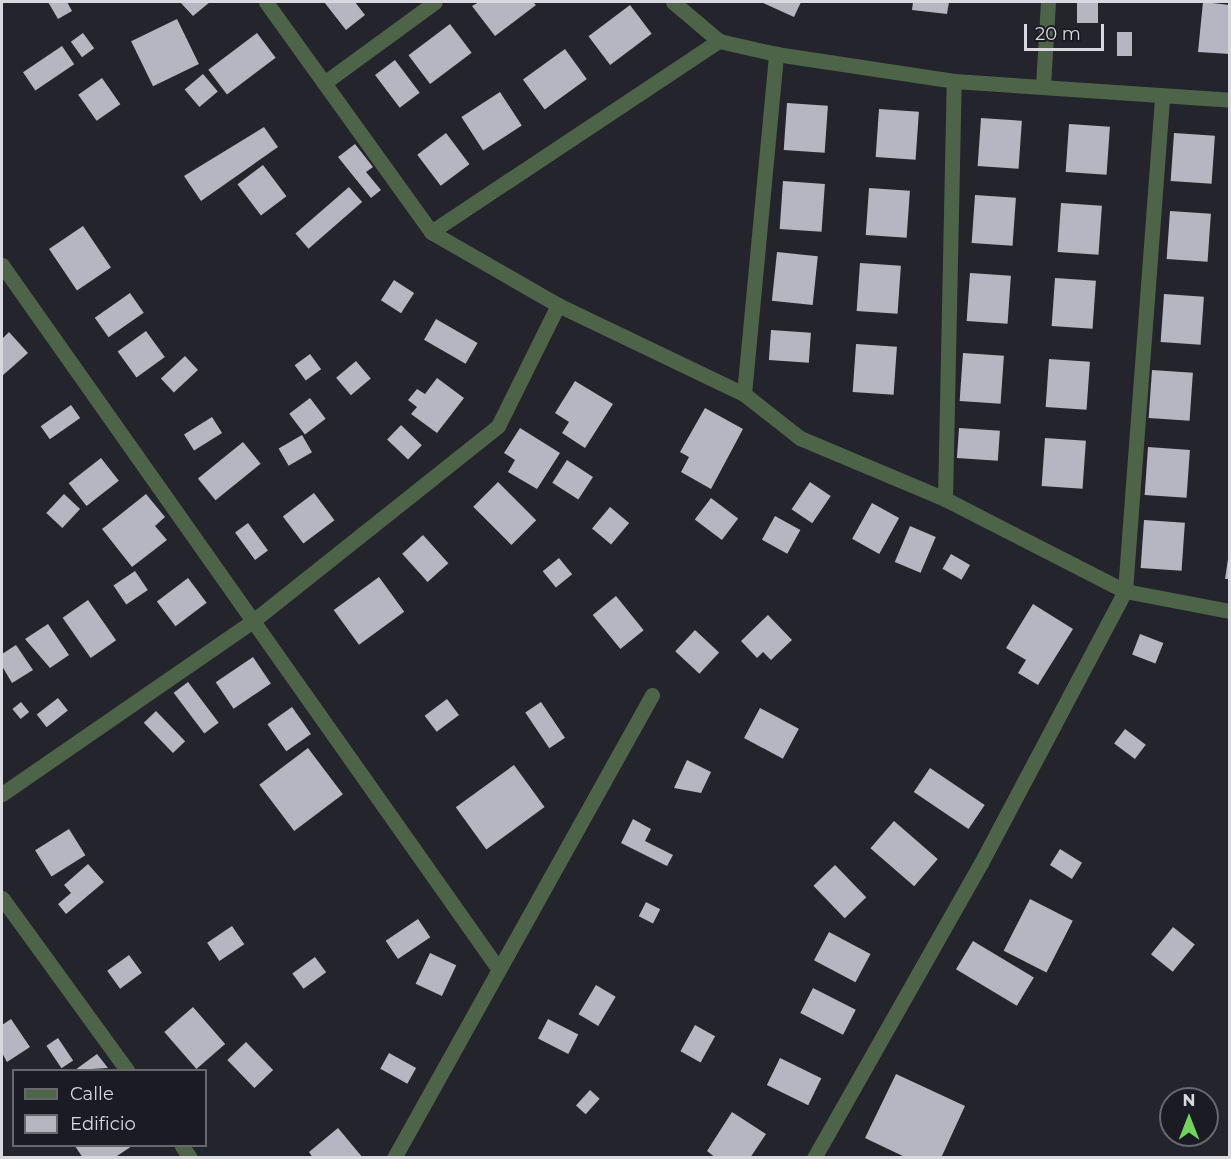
<!DOCTYPE html>
<style>
body{margin:0}
#map{position:relative;width:1231px;height:1159px;overflow:hidden;background:#24242d;font-family:Montserrat,sans-serif}
div>[style]{position:absolute}
.building>*{inset:0;background:#b6b6c2;transform-origin:0 0}
.minor>*{height:15px;margin:-7.5px;padding:0 7.5px;transform-origin:7.5px;border-radius:7.5px;background:#4d6448}
span{translate:-50% -50%;white-space:nowrap;text-align:center;line-height:1.15;-webkit-text-stroke:6px #1b1b23;paint-order:stroke}
.frame{position:absolute;inset:0;border:3px solid #d8d8de;pointer-events:none}
.legend{position:absolute;left:12px;top:1069px;width:195px;height:78px;box-sizing:border-box;background:#1b1b23;border:2px solid #67676e;margin:0;padding:8px 10px;list-style:none;font-size:18px;color:#d8d8de}
.legend li{display:flex;align-items:center;gap:12px;height:30px}
.legend b{width:30px;border:2px solid #67676e}
.north{position:absolute;left:1159px;top:1087px;width:60px;height:60px;box-sizing:border-box;background:#1b1b23;border:2px solid #67676e;border-radius:50%;rotate:0deg;font-size:16px;font-weight:700;line-height:24px;text-align:center;color:#d8d8de}
.north::after{content:'';display:block;margin:auto;width:21px;height:27px;background:#71d35e;clip-path:polygon(50% 0,100% 100%,50% 72%,0 100%)}
.scale{position:absolute;left:1024px;top:24px;width:80px;height:27px;box-sizing:border-box;border:3px solid #d8d8de;border-top:0;padding-left:8px;font-size:18px;line-height:21px;white-space:nowrap;color:#d8d8de;-webkit-text-stroke:4px #1b1b23;paint-order:stroke}
</style>
<div id="map">
<div class="building">
<i style="clip-path:polygon(48px 2px,67px 2px,72px 11px,58px 19px)"></i>
<i style="clip-path:polygon(180px 2px,210px 2px,193px 16px)"></i>
<i style="clip-path:polygon(324px 2px,355px 2px,365px 15px,346px 30px)"></i>
<i style="clip-path:polygon(479px 2px,533px 2px,536px 5px,495px 36px,472px 6px)"></i>
<i style="clip-path:polygon(761px 2px,801px 2px,794px 17px)"></i>
<i style="clip-path:polygon(913px 2px,949px 2px,947px 14px,912px 10px)"></i>
<i style="left:1077px;top:2px;width:21px;height:21px"></i>
<i style="clip-path:polygon(1203px 2px,1230px 5px,1230px 54px,1198px 52px)"></i>
<i style="left:630px;top:5px;width:36px;height:52px;rotate:53deg"></i>
<i style="left:177px;top:19px;width:50px;height:51px;rotate:64deg"></i>
<i style="left:450px;top:24px;width:36px;height:52px;rotate:53deg"></i>
<i style="left:1117px;top:32px;width:15px;height:24px"></i>
<i style="left:83px;top:33px;width:19px;height:15px;rotate:54deg"></i>
<i style="left:257px;top:33px;width:31px;height:61px;rotate:53deg"></i>
<i style="left:62px;top:46px;width:22px;height:47px;rotate:56deg"></i>
<i style="left:565px;top:49px;width:37px;height:52px;rotate:54deg"></i>
<i style="left:395px;top:60px;width:41px;height:25px;rotate:53deg"></i>
<i style="left:203px;top:74px;width:23px;height:24px;rotate:50deg"></i>
<i style="left:102px;top:78px;width:32px;height:29px;rotate:55deg"></i>
<i style="left:500px;top:92px;width:40px;height:46px;rotate:57deg"></i>
<i style="left:787px;top:103px;width:41px;height:47px;rotate:4deg"></i>
<i style="left:879px;top:109px;width:40px;height:48px;rotate:4deg"></i>
<i style="left:981px;top:118px;width:41px;height:48px;rotate:4deg"></i>
<i style="left:1069px;top:124px;width:41px;height:48px;rotate:4deg"></i>
<i style="clip-path:polygon(264px 127px,278px 147px,201px 201px,184px 176px)"></i>
<i style="left:446px;top:133px;width:39px;height:36px;rotate:53deg"></i>
<i style="left:1174px;top:133px;width:41px;height:48px;rotate:4deg"></i>
<i style="clip-path:polygon(355px 144px,373px 167px,366px 172px,381px 190px,371px 198px,338px 157px)"></i>
<i style="left:263px;top:165px;width:39px;height:32px;rotate:53deg"></i>
<i style="left:783px;top:181px;width:42px;height:48px;rotate:4deg"></i>
<i style="left:349px;top:187px;width:20px;height:71px;rotate:49deg"></i>
<i style="left:869px;top:188px;width:41px;height:47px;rotate:4deg"></i>
<i style="left:975px;top:195px;width:41px;height:48px;rotate:4deg"></i>
<i style="left:1061px;top:203px;width:41px;height:49px;rotate:4deg"></i>
<i style="left:1170px;top:211px;width:41px;height:48px;rotate:4deg"></i>
<i style="left:83px;top:226px;width:50px;height:41px;rotate:56deg"></i>
<i style="left:777px;top:252px;width:41px;height:49px;rotate:6deg"></i>
<i style="left:860px;top:263px;width:41px;height:48px;rotate:4deg"></i>
<i style="left:970px;top:273px;width:41px;height:48px;rotate:4deg"></i>
<i style="left:1055px;top:278px;width:41px;height:48px;rotate:4deg"></i>
<i style="left:394px;top:280px;width:24px;height:24px;rotate:33deg"></i>
<i style="left:130px;top:293px;width:24px;height:43px;rotate:55deg"></i>
<i style="left:1164px;top:294px;width:40px;height:48px;rotate:4deg"></i>
<i style="left:436px;top:319px;width:48px;height:24px;rotate:30deg"></i>
<i style="left:771px;top:330px;width:40px;height:30px;rotate:4deg"></i>
<i style="left:146px;top:331px;width:32px;height:35px;rotate:54deg"></i>
<i style="clip-path:polygon(9px 332px,28px 353px,2px 376px,2px 339px)"></i>
<i style="left:856px;top:344px;width:41px;height:48px;rotate:4deg"></i>
<i style="left:963px;top:353px;width:41px;height:48px;rotate:4deg"></i>
<i style="left:310px;top:354px;width:19px;height:19px;rotate:54deg"></i>
<i style="left:185px;top:356px;width:19px;height:33px;rotate:47deg"></i>
<i style="left:1049px;top:359px;width:41px;height:48px;rotate:4deg"></i>
<i style="left:356px;top:361px;width:23px;height:26px;rotate:50deg"></i>
<i style="left:1152px;top:370px;width:41px;height:48px;rotate:4deg"></i>
<i style="clip-path:polygon(437px 378px,464px 398px,437px 433px,411px 414px,417px 407px,408px 400px,417px 389px,425px 394px)"></i>
<i style="clip-path:polygon(575px 381px,613px 404px,585px 448px,562px 433px,569px 422px,555px 413px)"></i>
<i style="left:310px;top:398px;width:26px;height:26px;rotate:53deg"></i>
<i style="left:71px;top:405px;width:16px;height:37px;rotate:55deg"></i>
<i style="clip-path:polygon(705px 408px,743px 429px,711px 489px,681px 472px,689px 457px,680px 452px)"></i>
<i style="left:212px;top:417px;width:19px;height:33px;rotate:58deg"></i>
<i style="left:401px;top:425px;width:29px;height:20px;rotate:44deg"></i>
<i style="clip-path:polygon(520px 428px,560px 453px,537px 489px,508px 472px,515px 460px,504px 453px)"></i>
<i style="left:959px;top:428px;width:41px;height:30px;rotate:4deg"></i>
<i style="left:302px;top:435px;width:20px;height:27px;rotate:60deg"></i>
<i style="left:1045px;top:438px;width:41px;height:48px;rotate:4deg"></i>
<i style="left:243px;top:442px;width:28px;height:58px;rotate:51deg"></i>
<i style="left:1148px;top:447px;width:42px;height:48px;rotate:4deg"></i>
<i style="left:101px;top:458px;width:29px;height:41px;rotate:52deg"></i>
<i style="left:567px;top:460px;width:31px;height:27px;rotate:33deg"></i>
<i style="left:498px;top:482px;width:54px;height:35px;rotate:45deg"></i>
<i style="left:810px;top:482px;width:25px;height:33px;rotate:34deg"></i>
<i style="left:314px;top:493px;width:34px;height:39px;rotate:53deg"></i>
<i style="left:64px;top:494px;width:22px;height:26px;rotate:43deg"></i>
<i style="clip-path:polygon(146px 494px,165px 517px,155px 526px,167px 540px,132px 567px,102px 529px)"></i>
<i style="left:711px;top:498px;width:34px;height:27px;rotate:37deg"></i>
<i style="left:872px;top:503px;width:31px;height:41px;rotate:29deg"></i>
<i style="left:610px;top:507px;width:25px;height:28px;rotate:40deg"></i>
<i style="left:775px;top:516px;width:29px;height:27px;rotate:29deg"></i>
<i style="left:1144px;top:520px;width:41px;height:48px;rotate:4deg"></i>
<i style="left:248px;top:523px;width:34px;height:16px;rotate:54deg"></i>
<i style="left:910px;top:526px;width:28px;height:39px;rotate:23deg"></i>
<i style="left:423px;top:535px;width:38px;height:28px;rotate:48deg"></i>
<i style="clip-path:polygon(1230px 546px,1230px 579px,1225px 579px)"></i>
<i style="left:951px;top:554px;width:22px;height:17px;rotate:30deg"></i>
<i style="left:559px;top:558px;width:21px;height:21px;rotate:51deg"></i>
<i style="left:135px;top:571px;width:23px;height:26px;rotate:56deg"></i>
<i style="left:379px;top:577px;width:43px;height:56px;rotate:54deg"></i>
<i style="left:188px;top:578px;width:31px;height:39px;rotate:53deg"></i>
<i style="left:616px;top:596px;width:44px;height:30px;rotate:51deg"></i>
<i style="left:88px;top:600px;width:49px;height:31px;rotate:55deg"></i>
<i style="clip-path:polygon(1033px 604px,1073px 629px,1038px 685px,1018px 673px,1026px 660px,1006px 648px)"></i>
<i style="clip-path:polygon(768px 615px,792px 640px,771px 660px,763px 652px,757px 658px,741px 641px)"></i>
<i style="clip-path:polygon(48px 624px,69px 655px,50px 668px,25px 639px)"></i>
<i style="left:695px;top:630px;width:33px;height:29px;rotate:43deg"></i>
<i style="left:1140px;top:634px;width:25px;height:22px;rotate:21deg"></i>
<i style="clip-path:polygon(16px 645px,33px 670px,12px 683px,2px 666px,2px 654px)"></i>
<i style="left:253px;top:657px;width:32px;height:45px;rotate:56deg"></i>
<i style="left:188px;top:682px;width:51px;height:18px;rotate:53deg"></i>
<i style="left:58px;top:698px;width:16px;height:27px;rotate:52deg"></i>
<i style="left:447px;top:699px;width:20px;height:28px;rotate:53deg"></i>
<i style="left:21px;top:702px;width:13px;height:11px;rotate:51deg"></i>
<i style="left:541px;top:702px;width:43px;height:19px;rotate:56deg"></i>
<i style="left:292px;top:707px;width:33px;height:30px;rotate:55deg"></i>
<i style="left:760px;top:708px;width:44px;height:34px;rotate:28deg"></i>
<i style="left:156px;top:711px;width:42px;height:17px;rotate:46deg"></i>
<i style="left:1125px;top:729px;width:26px;height:18px;rotate:37deg"></i>
<i style="left:308px;top:748px;width:58px;height:61px;rotate:53deg"></i>
<i style="clip-path:polygon(687px 760px,711px 772px,701px 793px,674px 788px)"></i>
<i style="left:514px;top:765px;width:52px;height:72px;rotate:54deg"></i>
<i style="left:930px;top:768px;width:66px;height:29px;rotate:34deg"></i>
<i style="clip-path:polygon(633px 819px,651px 829px,645px 841px,673px 855px,667px 866px,621px 843px)"></i>
<i style="left:894px;top:821px;width:58px;height:36px;rotate:41deg"></i>
<i style="left:69px;top:829px;width:31px;height:40px;rotate:58deg"></i>
<i style="left:1060px;top:849px;width:26px;height:19px;rotate:32deg"></i>
<i style="clip-path:polygon(88px 864px,104px 882px,66px 914px,58px 904px,71px 893px,64px 885px)"></i>
<i style="left:835px;top:865px;width:45px;height:30px;rotate:46deg"></i>
<i style="left:1030px;top:899px;width:48px;height:58px;rotate:27deg"></i>
<i style="left:646px;top:902px;width:16px;height:16px;rotate:27deg"></i>
<i style="left:418px;top:919px;width:22px;height:39px;rotate:56deg"></i>
<i style="left:232px;top:926px;width:22px;height:30px;rotate:56deg"></i>
<i style="left:1173px;top:927px;width:28px;height:35px;rotate:39deg"></i>
<i style="left:829px;top:932px;width:47px;height:32px;rotate:28deg"></i>
<i style="left:973px;top:941px;width:71px;height:33px;rotate:31deg"></i>
<i style="left:430px;top:953px;width:29px;height:34px;rotate:25deg"></i>
<i style="left:129px;top:955px;width:22px;height:27px;rotate:54deg"></i>
<i style="left:315px;top:957px;width:19px;height:28px;rotate:54deg"></i>
<i style="left:596px;top:985px;width:23px;height:34px;rotate:31deg"></i>
<i style="left:813px;top:988px;width:48px;height:28px;rotate:27deg"></i>
<i style="left:193px;top:1007px;width:49px;height:38px;rotate:49deg"></i>
<i style="clip-path:polygon(11px 1019px,30px 1047px,7px 1062px,2px 1053px,2px 1025px)"></i>
<i style="left:548px;top:1019px;width:34px;height:22px;rotate:27deg"></i>
<i style="left:695px;top:1025px;width:23px;height:30px;rotate:29deg"></i>
<i style="left:58px;top:1038px;width:27px;height:14px;rotate:56deg"></i>
<i style="left:246px;top:1042px;width:39px;height:26px;rotate:46deg"></i>
<i style="left:389px;top:1053px;width:31px;height:18px;rotate:29deg"></i>
<i style="clip-path:polygon(97px 1054px,108px 1068px,75px 1070px)"></i>
<i style="left:780px;top:1058px;width:46px;height:30px;rotate:26deg"></i>
<i style="clip-path:polygon(896px 1074px,965px 1106px,941px 1158px,907px 1158px,865px 1138px)"></i>
<i style="left:590px;top:1090px;width:13px;height:21px;rotate:42deg"></i>
<i style="clip-path:polygon(732px 1112px,766px 1134px,750px 1158px,716px 1158px,707px 1151px)"></i>
<i style="clip-path:polygon(338px 1128px,363px 1158px,313px 1158px,309px 1152px)"></i>
<i style="clip-path:polygon(75px 1146px,132px 1146px,114px 1158px,83px 1158px)"></i>
</div>
<div class="minor">
<i style="left:266px;top:2px;width:283px;rotate:54.3deg"></i>
<i style="left:431px;top:232px;width:146px;rotate:29.9deg"></i>
<i style="left:558px;top:305px;width:206px;rotate:25.6deg"></i>
<i style="left:744px;top:394px;width:71px;rotate:38.2deg"></i>
<i style="left:800px;top:438px;width:157px;rotate:22.8deg"></i>
<i style="left:945px;top:499px;width:202px;rotate:27.1deg"></i>
<i style="left:1125px;top:591px;width:107px;rotate:10.8deg"></i>
<i style="left:673px;top:2px;width:60px;rotate:40.3deg"></i>
<i style="left:719px;top:41px;width:58px;rotate:12.8deg"></i>
<i style="left:776px;top:54px;width:180px;rotate:8.6deg"></i>
<i style="left:954px;top:81px;width:277px;rotate:3.9deg"></i>
<i style="left:324px;top:83px;width:137px;rotate:-36.1deg"></i>
<i style="left:1043px;top:86px;width:84px;rotate:-86.6deg"></i>
<i style="left:431px;top:232px;width:346px;rotate:-33.6deg"></i>
<i style="left:2px;top:265px;width:859px;rotate:54.81deg"></i>
<i style="left:744px;top:394px;width:342px;rotate:-84.6deg"></i>
<i style="left:945px;top:499px;width:418px;rotate:-88.8deg"></i>
<i style="left:2px;top:794px;width:305px;rotate:-34.6deg"></i>
<i style="left:253px;top:621px;width:313px;rotate:-38.5deg"></i>
<i style="left:498px;top:426px;width:135px;rotate:-63.6deg"></i>
<i style="left:2px;top:898px;width:213px;rotate:54deg"></i>
<i style="left:182px;top:1146px;width:14px;rotate:56deg"></i>
<i style="left:394px;top:1158px;width:530px;rotate:-60.87deg"></i>
<i style="left:814px;top:1158px;width:339px;rotate:-60.5deg"></i>
<i style="left:981px;top:863px;width:308px;rotate:-62.1deg"></i>
<i style="left:1125px;top:591px;width:496px;rotate:-85.7deg"></i>
</div>
<div class="frame"></div>
<ul class="legend">
<li><b style="height:8px;background:#4d6448"></b>Calle</li>
<li><b style="height:16px;background:#b6b6c2"></b>Edificio</li>
</ul>
<div class="north">N</div>
<div class="scale">20 m</div>
</div>
